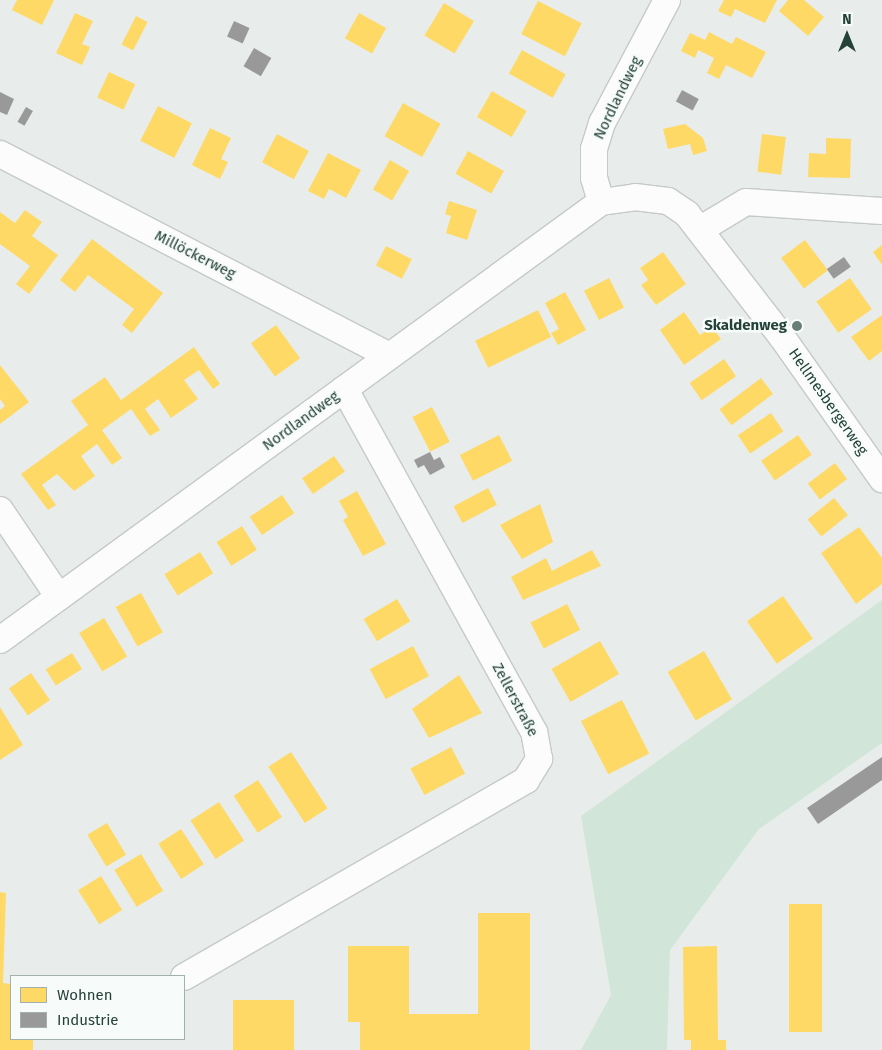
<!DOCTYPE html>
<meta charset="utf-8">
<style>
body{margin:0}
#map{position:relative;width:882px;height:1050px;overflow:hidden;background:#e8edeb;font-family:"Fira Sans",sans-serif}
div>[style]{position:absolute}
.green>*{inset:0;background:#d1e6d8}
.homes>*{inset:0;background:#ffd966;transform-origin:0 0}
.industry>*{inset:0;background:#999;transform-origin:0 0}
.roads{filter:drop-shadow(1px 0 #c5cac8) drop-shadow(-1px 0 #c5cac8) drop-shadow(0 1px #c5cac8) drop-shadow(0 -1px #c5cac8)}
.minor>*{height:26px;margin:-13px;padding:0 13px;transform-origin:13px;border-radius:13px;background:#fcfcfc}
.dots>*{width:14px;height:14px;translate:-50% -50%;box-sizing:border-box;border:2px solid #f7fbf9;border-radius:50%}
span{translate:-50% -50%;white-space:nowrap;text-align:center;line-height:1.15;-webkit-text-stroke:5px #f7fbf9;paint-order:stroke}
.street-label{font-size:15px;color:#24423a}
.poi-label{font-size:15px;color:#24423a;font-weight:700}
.right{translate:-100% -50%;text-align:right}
.legend{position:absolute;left:10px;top:975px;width:175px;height:65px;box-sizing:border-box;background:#f7fbf9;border:1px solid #a3b1ad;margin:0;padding:6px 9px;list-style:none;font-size:15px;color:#24423a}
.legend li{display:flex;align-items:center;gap:10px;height:25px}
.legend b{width:25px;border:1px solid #a3b1ad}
.north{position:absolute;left:822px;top:10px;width:50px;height:50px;-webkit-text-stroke:4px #f7fbf9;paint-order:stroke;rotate:0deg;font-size:14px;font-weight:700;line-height:20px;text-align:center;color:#24423a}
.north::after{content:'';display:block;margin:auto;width:18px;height:22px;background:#24423a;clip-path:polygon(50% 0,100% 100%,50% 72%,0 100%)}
</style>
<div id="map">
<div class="green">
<i style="clip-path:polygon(882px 600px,882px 743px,759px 829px,670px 950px,667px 1050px,581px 1050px,611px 995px,581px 816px)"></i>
</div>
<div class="homes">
<i style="clip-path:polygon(17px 0,54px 0,42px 25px,12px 10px)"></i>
<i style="clip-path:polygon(724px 0,777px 0,765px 23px,735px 9px,731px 17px,718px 11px)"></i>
<i style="clip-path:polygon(788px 0,804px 0,824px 17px,808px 36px,779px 11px)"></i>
<i style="left:538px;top:1px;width:49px;height:37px;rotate:27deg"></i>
<i style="left:444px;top:3px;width:35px;height:38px;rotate:31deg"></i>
<i style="clip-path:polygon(75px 13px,93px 21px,82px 44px,90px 47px,82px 65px,56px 53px)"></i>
<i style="left:359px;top:13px;width:31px;height:29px;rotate:29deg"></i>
<i style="left:136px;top:16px;width:13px;height:32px;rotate:27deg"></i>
<i style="clip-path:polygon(709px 32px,732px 44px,736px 37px,766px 52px,752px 78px,726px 65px,719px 79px,707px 73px,714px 58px,698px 50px,695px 58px,681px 51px,690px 33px,705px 40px)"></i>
<i style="left:522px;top:50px;width:50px;height:27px;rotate:29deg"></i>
<i style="left:109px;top:72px;width:29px;height:28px;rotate:25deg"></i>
<i style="left:492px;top:91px;width:40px;height:30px;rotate:30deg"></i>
<i style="left:403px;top:103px;width:43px;height:38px;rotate:29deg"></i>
<i style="left:158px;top:106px;width:38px;height:39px;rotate:27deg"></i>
<i style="clip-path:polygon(685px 124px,703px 138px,707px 151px,693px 155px,690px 144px,668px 149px,663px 129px)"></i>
<i style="clip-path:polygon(210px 128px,231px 138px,221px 159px,228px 162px,220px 179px,192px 165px)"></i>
<i style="left:277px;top:134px;width:36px;height:32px;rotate:28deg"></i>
<i style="left:762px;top:134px;width:24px;height:38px;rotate:7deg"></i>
<i style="clip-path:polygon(826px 138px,851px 139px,850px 178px,808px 177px,809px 153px,826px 154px)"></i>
<i style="left:468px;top:151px;width:41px;height:26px;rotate:29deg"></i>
<i style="clip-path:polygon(328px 153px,361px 170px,346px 198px,329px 189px,324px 199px,308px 191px)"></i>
<i style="left:390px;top:160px;width:22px;height:34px;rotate:30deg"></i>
<i style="clip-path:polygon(449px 201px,477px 210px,467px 240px,446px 233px,451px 216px,445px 214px)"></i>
<i style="clip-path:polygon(25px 210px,42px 222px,32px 236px,58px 255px,29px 294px,16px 284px,30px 266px,0 244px,0 212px,15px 223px)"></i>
<i style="clip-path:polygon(92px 239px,163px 293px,132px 333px,122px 325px,134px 309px,88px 275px,75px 292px,60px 280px)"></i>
<i style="left:805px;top:240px;width:38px;height:30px;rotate:53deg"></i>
<i style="clip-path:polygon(882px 245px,882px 265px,873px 252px)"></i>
<i style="left:386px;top:246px;width:29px;height:22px;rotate:27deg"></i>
<i style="clip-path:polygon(663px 252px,686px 284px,656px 305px,641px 285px,648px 280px,640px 268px)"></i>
<i style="left:609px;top:278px;width:33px;height:28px;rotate:63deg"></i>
<i style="left:850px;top:278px;width:38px;height:41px;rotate:55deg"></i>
<i style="clip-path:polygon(565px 292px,586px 330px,558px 345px,551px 333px,559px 329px,545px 303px)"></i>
<i style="left:538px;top:310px;width:30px;height:70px;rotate:64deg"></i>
<i style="clip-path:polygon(684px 312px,700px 335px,712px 327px,721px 339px,684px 365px,660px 330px)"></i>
<i style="clip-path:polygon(882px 315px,882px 351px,869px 361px,851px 337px)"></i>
<i style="left:276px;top:325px;width:41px;height:31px;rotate:54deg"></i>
<i style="clip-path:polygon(194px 347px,220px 384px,213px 389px,199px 370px,184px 380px,198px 399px,171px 418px,158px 399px,145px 409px,160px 430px,150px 436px,131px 409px,102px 430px,122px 458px,112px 465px,97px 444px,81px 456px,95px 476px,74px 491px,57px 474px,42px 485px,56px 505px,48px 510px,21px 474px,88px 425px,71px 401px,105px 377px,121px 400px)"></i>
<i style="left:724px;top:359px;width:21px;height:42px;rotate:55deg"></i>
<i style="clip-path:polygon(0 365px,29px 402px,0 424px,0 410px,5px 406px,0 399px)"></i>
<i style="left:761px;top:378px;width:20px;height:52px;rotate:53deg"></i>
<i style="left:432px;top:407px;width:39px;height:22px;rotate:63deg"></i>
<i style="left:771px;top:413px;width:22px;height:40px;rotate:56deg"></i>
<i style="left:499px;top:435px;width:29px;height:44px;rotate:63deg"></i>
<i style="left:798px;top:435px;width:24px;height:45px;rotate:55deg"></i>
<i style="left:334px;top:456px;width:19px;height:39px;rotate:55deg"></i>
<i style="left:835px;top:463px;width:20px;height:34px;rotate:53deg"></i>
<i style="left:488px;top:488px;width:19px;height:39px;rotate:62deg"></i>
<i style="clip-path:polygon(357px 491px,386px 544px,363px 556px,343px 520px,348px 517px,339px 501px)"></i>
<i style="left:282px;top:495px;width:22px;height:39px;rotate:56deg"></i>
<i style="left:834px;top:498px;width:22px;height:34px;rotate:51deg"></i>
<i style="clip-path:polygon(540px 504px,553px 542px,522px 559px,500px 525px)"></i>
<i style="left:242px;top:526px;width:28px;height:30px;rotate:58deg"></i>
<i style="clip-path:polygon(859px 527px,882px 558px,882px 584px,856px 604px,821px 553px)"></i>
<i style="clip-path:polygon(592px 550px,601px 566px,523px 600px,511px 577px,546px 558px,552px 571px)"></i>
<i style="left:200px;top:552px;width:25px;height:42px;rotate:58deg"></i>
<i style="left:141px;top:593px;width:45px;height:29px;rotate:61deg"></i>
<i style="left:783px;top:596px;width:52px;height:44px;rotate:55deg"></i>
<i style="left:397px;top:599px;width:26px;height:39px;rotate:59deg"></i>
<i style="left:567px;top:604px;width:29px;height:41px;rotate:63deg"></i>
<i style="left:104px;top:618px;width:45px;height:29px;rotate:59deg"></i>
<i style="left:600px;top:641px;width:38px;height:56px;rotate:60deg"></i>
<i style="left:413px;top:646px;width:34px;height:49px;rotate:62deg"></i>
<i style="left:704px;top:651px;width:56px;height:42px;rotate:60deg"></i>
<i style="left:72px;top:653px;width:19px;height:31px;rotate:58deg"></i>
<i style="left:31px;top:673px;width:33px;height:27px;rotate:55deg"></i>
<i style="clip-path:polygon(459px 675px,482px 713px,429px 738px,412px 709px)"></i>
<i style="left:622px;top:700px;width:60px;height:46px;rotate:63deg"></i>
<i style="clip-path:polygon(0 707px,23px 745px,0 760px)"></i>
<i style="left:451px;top:747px;width:30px;height:46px;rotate:62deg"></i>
<i style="left:291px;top:752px;width:67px;height:27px;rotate:57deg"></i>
<i style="left:258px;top:780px;width:44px;height:29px;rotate:57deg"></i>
<i style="left:219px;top:802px;width:46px;height:34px;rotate:57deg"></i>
<i style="left:107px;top:823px;width:37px;height:23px;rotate:59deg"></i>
<i style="left:181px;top:829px;width:42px;height:27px;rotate:57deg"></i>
<i style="left:141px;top:854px;width:43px;height:31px;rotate:59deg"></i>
<i style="left:101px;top:876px;width:40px;height:27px;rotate:58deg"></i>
<i style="clip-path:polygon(0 892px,6px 893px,3px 983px,11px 984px,11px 1039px,33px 1039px,33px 1050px,0 1050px)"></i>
<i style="left:789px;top:904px;width:33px;height:128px"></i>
<i style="clip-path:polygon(478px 913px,530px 913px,530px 1050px,360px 1050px,360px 1022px,348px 1022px,348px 946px,409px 946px,409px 1014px,478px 1014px)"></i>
<i style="clip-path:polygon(717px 946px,718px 1040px,726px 1040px,726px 1050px,691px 1050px,691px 1040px,684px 1040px,683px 947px)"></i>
<i style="left:233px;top:1000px;width:61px;height:50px"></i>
</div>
<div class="industry">
<i style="left:234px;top:21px;width:17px;height:17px;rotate:24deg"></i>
<i style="left:254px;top:48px;width:20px;height:21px;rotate:30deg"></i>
<i style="left:682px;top:90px;width:19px;height:13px;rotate:28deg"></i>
<i style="clip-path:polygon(0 92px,14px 99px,7px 115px,0 112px)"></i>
<i style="left:26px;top:107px;width:8px;height:17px;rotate:30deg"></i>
<i style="left:844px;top:257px;width:12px;height:21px;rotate:55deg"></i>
<i style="clip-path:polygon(430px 452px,434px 460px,440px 457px,445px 467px,430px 475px,424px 465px,418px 468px,414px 460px)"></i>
<i style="clip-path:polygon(882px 757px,882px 780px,818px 824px,807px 808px)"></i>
</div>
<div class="roads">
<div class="minor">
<i style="left:0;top:154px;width:438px;rotate:27.4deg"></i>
<i style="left:601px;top:202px;width:25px;rotate:-106deg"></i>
<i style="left:594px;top:178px;width:29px;rotate:-90deg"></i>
<i style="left:594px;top:149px;width:27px;rotate:-73deg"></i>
<i style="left:602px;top:123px;width:139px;rotate:-62.1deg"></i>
<i style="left:701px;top:229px;width:52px;rotate:-31deg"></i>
<i style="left:746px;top:202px;width:136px;rotate:3.8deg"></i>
<i style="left:0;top:510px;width:105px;rotate:55.9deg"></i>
<i style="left:0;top:640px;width:744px;rotate:-36.08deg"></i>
<i style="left:601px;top:202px;width:34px;rotate:-8deg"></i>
<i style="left:635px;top:197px;width:33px;rotate:7deg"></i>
<i style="left:668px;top:201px;width:23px;rotate:34deg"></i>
<i style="left:687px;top:214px;width:155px;rotate:52.3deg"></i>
<i style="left:782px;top:337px;width:174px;rotate:54.8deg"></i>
<i style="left:184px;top:977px;width:395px;rotate:-29.9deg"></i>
<i style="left:526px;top:780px;width:25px;rotate:-58deg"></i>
<i style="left:539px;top:759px;width:27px;rotate:-100deg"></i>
<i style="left:534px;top:732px;width:392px;rotate:-118.9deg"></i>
</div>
</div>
<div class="dots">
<i style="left:797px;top:326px;background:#697e78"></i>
</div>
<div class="street-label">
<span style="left:618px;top:98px;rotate:-64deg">Nordlandweg</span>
<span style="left:195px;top:255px;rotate:27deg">Millöckerweg</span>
<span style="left:828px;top:402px;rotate:55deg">Hellmesbergerweg</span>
<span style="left:301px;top:421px;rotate:-36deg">Nordlandweg</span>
<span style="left:515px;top:700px;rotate:62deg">Zellerstraße</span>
</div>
<div class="poi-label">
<span class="right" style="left:787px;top:326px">Skaldenweg</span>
</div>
<ul class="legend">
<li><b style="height:14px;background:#ffd966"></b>Wohnen</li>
<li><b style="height:14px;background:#999"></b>Industrie</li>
</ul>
<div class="north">N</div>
</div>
